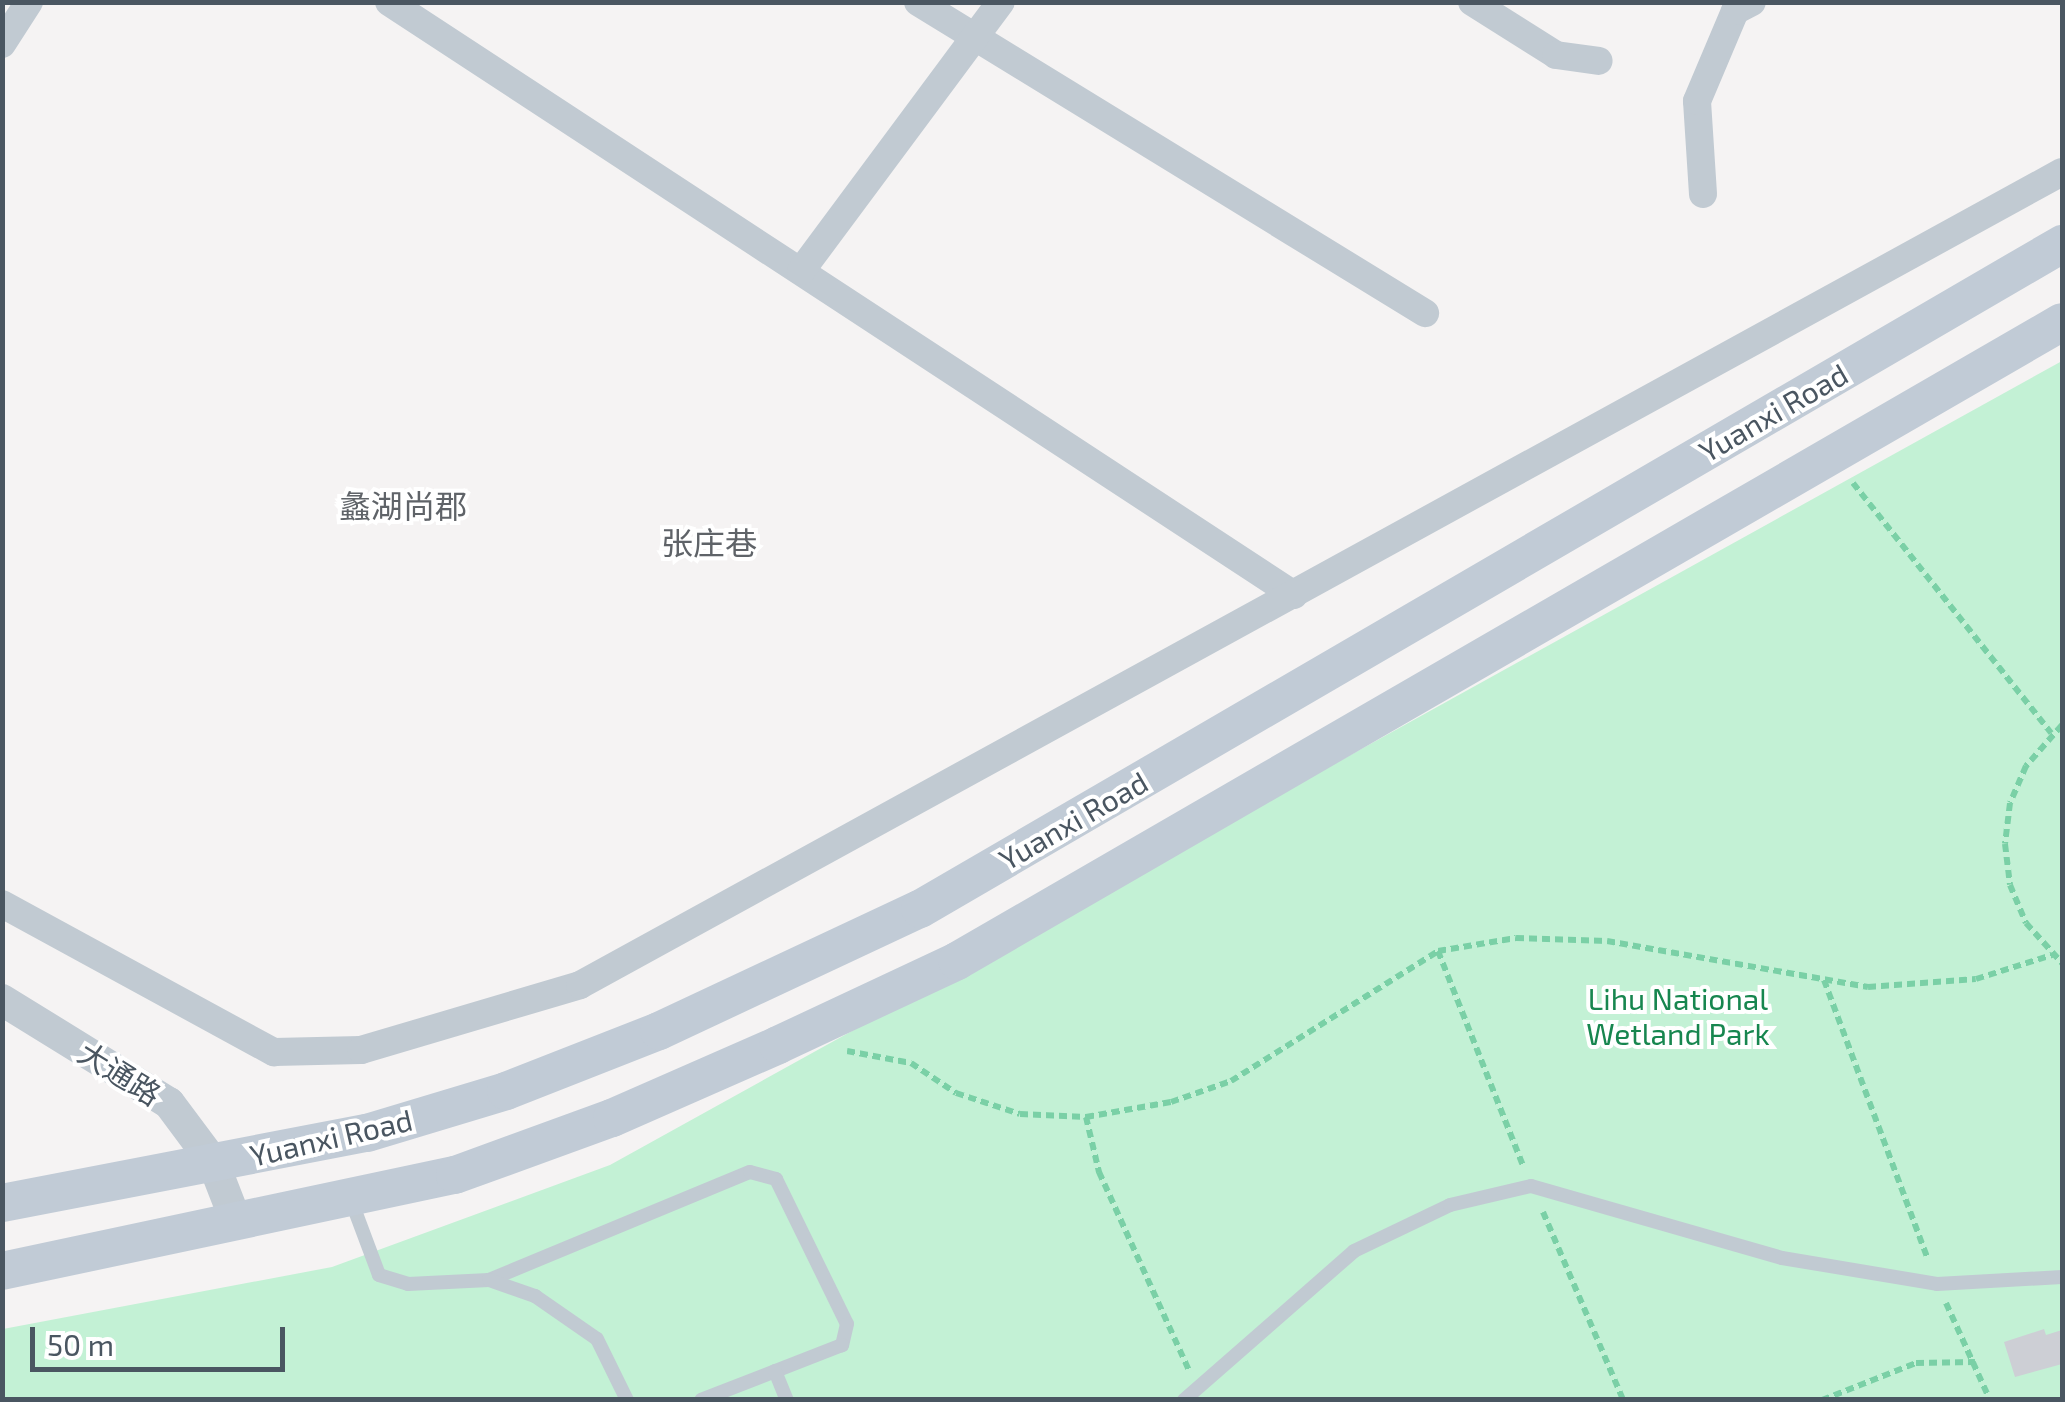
<!DOCTYPE html>
<meta charset="utf-8">
<style>
body{margin:0}
#map{position:relative;width:2065px;height:1402px;overflow:hidden;background:#f5f3f3;font-family:"Exo 2","Noto Sans SC",sans-serif}
div>[style]{position:absolute}
.green>*{inset:0;background:#c3f1d5}
.building>*{inset:0;background:#cdcfd5}
.path>*{height:6px;margin-top:-3px;transform-origin:0;background:repeating-linear-gradient(90deg,#7ad0a6 0 8px,transparent 0 13px)}
.service>*{height:14px;margin:-7px;padding:0 7px;transform-origin:7px;border-radius:7px;background:#c1cad2}
.minor>*{height:28px;margin:-14px;padding:0 14px;transform-origin:14px;border-radius:14px;background:#c1cad2}
.tertiary>*{height:32px;margin:-16px;padding:0 16px;transform-origin:16px;border-radius:16px;background:#c1cad2}
.secondary>*{height:38px;margin:-19px;padding:0 19px;transform-origin:19px;border-radius:19px;background:#c1cbd6}
span{translate:-50% -50%;white-space:nowrap;text-align:center;line-height:1.15;-webkit-text-stroke:8px #fff;paint-order:stroke}
.street-label{font-size:30px;color:#4a5661}
.park-label{font-size:30px;color:#17864f}
.neighbourhood-label{font-size:32px;color:#5f6368}
.frame{position:absolute;inset:0;border:5px solid #4a5661;pointer-events:none}
.scale{position:absolute;left:30px;top:1327px;width:255px;height:45px;box-sizing:border-box;border:5px solid #4a5661;border-top:0;padding-left:12px;font-size:30px;line-height:35px;white-space:nowrap;color:#4a5661;-webkit-text-stroke:8px #fff;paint-order:stroke}
</style>
<div id="map">
<div class="green">
<i style="clip-path:polygon(2062px 361px,2062px 1399px,3px 1400px,3px 1329px,332px 1267px,610px 1165px)"></i>
</div>
<div class="building">
<i style="clip-path:polygon(2044px 1329px,2046px 1335px,2062px 1330px,2062px 1364px,2015px 1377px,2004px 1342px)"></i>
</div>
<div class="path">
<i style="left:1853px;top:483px;width:319px;rotate:51.6deg"></i>
<i style="left:2062px;top:725px;width:55px;rotate:131.3deg"></i>
<i style="left:2026px;top:766px;width:40px;rotate:113.4deg"></i>
<i style="left:2010px;top:803px;width:41px;rotate:97deg"></i>
<i style="left:2005px;top:844px;width:41px;rotate:83deg"></i>
<i style="left:2010px;top:885px;width:41px;rotate:67.2deg"></i>
<i style="left:2026px;top:923px;width:54px;rotate:48deg"></i>
<i style="left:1438px;top:951px;width:233px;rotate:68.4deg"></i>
<i style="left:1824px;top:980px;width:298px;rotate:69.6deg"></i>
<i style="left:847px;top:1051px;width:65px;rotate:10.6deg"></i>
<i style="left:911px;top:1063px;width:54px;rotate:33.7deg"></i>
<i style="left:956px;top:1093px;width:67px;rotate:18.2deg"></i>
<i style="left:1020px;top:1114px;width:66px;rotate:2.6deg"></i>
<i style="left:1086px;top:1117px;width:86px;rotate:-10deg"></i>
<i style="left:1171px;top:1102px;width:64px;rotate:-19.3deg"></i>
<i style="left:1231px;top:1081px;width:244px;rotate:-32.1deg"></i>
<i style="left:1438px;top:951px;width:79px;rotate:-9.5deg"></i>
<i style="left:1516px;top:938px;width:91px;rotate:1.9deg"></i>
<i style="left:1607px;top:941px;width:265px;rotate:10deg"></i>
<i style="left:1868px;top:987px;width:108px;rotate:-4.2deg"></i>
<i style="left:1976px;top:979px;width:80px;rotate:-17.5deg"></i>
<i style="left:1086px;top:1117px;width:57px;rotate:76.7deg"></i>
<i style="left:1099px;top:1172px;width:217px;rotate:65.6deg"></i>
<i style="left:1543px;top:1212px;width:204px;rotate:66.9deg"></i>
<i style="left:1946px;top:1303px;width:107px;rotate:65.6deg"></i>
<i style="left:1822px;top:1400px;width:101px;rotate:-21.5deg"></i>
<i style="left:1916px;top:1363px;width:59px;rotate:-1deg"></i>
</div>
<div class="service">
<i style="left:351px;top:1200px;width:80px;rotate:69.5deg"></i>
<i style="left:379px;top:1275px;width:30px;rotate:17deg"></i>
<i style="left:408px;top:1284px;width:81px;rotate:-2.8deg"></i>
<i style="left:489px;top:1280px;width:282px;rotate:-22.5deg"></i>
<i style="left:750px;top:1172px;width:27px;rotate:15deg"></i>
<i style="left:776px;top:1179px;width:161px;rotate:63.9deg"></i>
<i style="left:847px;top:1324px;width:22px;rotate:103deg"></i>
<i style="left:842px;top:1345px;width:151px;rotate:158.7deg"></i>
<i style="left:489px;top:1280px;width:49px;rotate:19.2deg"></i>
<i style="left:535px;top:1296px;width:75px;rotate:34.7deg"></i>
<i style="left:597px;top:1339px;width:68px;rotate:63.8deg"></i>
<i style="left:775px;top:1371px;width:31px;rotate:68deg"></i>
<i style="left:1184px;top:1400px;width:226px;rotate:-41.2deg"></i>
<i style="left:1354px;top:1251px;width:106px;rotate:-25.6deg"></i>
<i style="left:1450px;top:1205px;width:83px;rotate:-13.2deg"></i>
<i style="left:1531px;top:1186px;width:261px;rotate:16deg"></i>
<i style="left:1782px;top:1258px;width:157px;rotate:9.5deg"></i>
<i style="left:1937px;top:1284px;width:125px;rotate:-3.2deg"></i>
</div>
<div class="minor">
<i style="left:389px;top:2px;width:1082px;rotate:33.23deg"></i>
<i style="left:918px;top:2px;width:595px;rotate:31.53deg"></i>
<i style="left:1472px;top:2px;width:99px;rotate:32.2deg"></i>
<i style="left:1556px;top:55px;width:43px;rotate:7.9deg"></i>
<i style="left:2px;top:44px;width:50px;rotate:-57.3deg"></i>
<i style="left:1703px;top:194px;width:93px;rotate:-93.7deg"></i>
<i style="left:1697px;top:101px;width:98px;rotate:-67.1deg"></i>
<i style="left:1735px;top:11px;width:19px;rotate:-28deg"></i>
<i style="left:801px;top:271px;width:335px;rotate:-53.4deg"></i>
<i style="left:2px;top:904px;width:310px;rotate:28.6deg"></i>
<i style="left:274px;top:1052px;width:87px;rotate:-1.3deg"></i>
<i style="left:361px;top:1050px;width:228px;rotate:-16.5deg"></i>
<i style="left:580px;top:985px;width:1690px;rotate:-28.75deg"></i>
</div>
<div class="tertiary">
<i style="left:2px;top:1000px;width:196px;rotate:31.7deg"></i>
<i style="left:169px;top:1103px;width:74px;rotate:53.3deg"></i>
<i style="left:213px;top:1162px;width:66px;rotate:68.8deg"></i>
</div>
<div class="secondary">
<i style="left:2px;top:1203px;width:372px;rotate:-10.9deg"></i>
<i style="left:367px;top:1133px;width:145px;rotate:-16.8deg"></i>
<i style="left:506px;top:1091px;width:164px;rotate:-21.4deg"></i>
<i style="left:659px;top:1031px;width:288px;rotate:-25.1deg"></i>
<i style="left:920px;top:909px;width:1322px;rotate:-30.21deg"></i>
<i style="left:2px;top:1271px;width:463px;rotate:-12deg"></i>
<i style="left:455px;top:1175px;width:167px;rotate:-20deg"></i>
<i style="left:612px;top:1118px;width:181px;rotate:-23.7deg"></i>
<i style="left:778px;top:1045px;width:198px;rotate:-25.1deg"></i>
<i style="left:957px;top:961px;width:1276px;rotate:-30.04deg"></i>
</div>
<div class="street-label">
<span style="left:1773px;top:412px;rotate:-30deg">Yuanxi Road</span>
<span style="left:1073px;top:820px;rotate:-30deg">Yuanxi Road</span>
<span style="left:120px;top:1073px;rotate:32deg">大通路</span>
<span style="left:331px;top:1137px;rotate:-13deg">Yuanxi Road</span>
</div>
<div class="park-label">
<span style="left:1678px;top:1015px">Lihu National<br>Wetland Park</span>
</div>
<div class="neighbourhood-label">
<span style="left:403px;top:505px">蠡湖尚郡</span>
<span style="left:709px;top:542px">张庄巷</span>
</div>
<div class="frame"></div>
<div class="scale">50 m</div>
</div>
